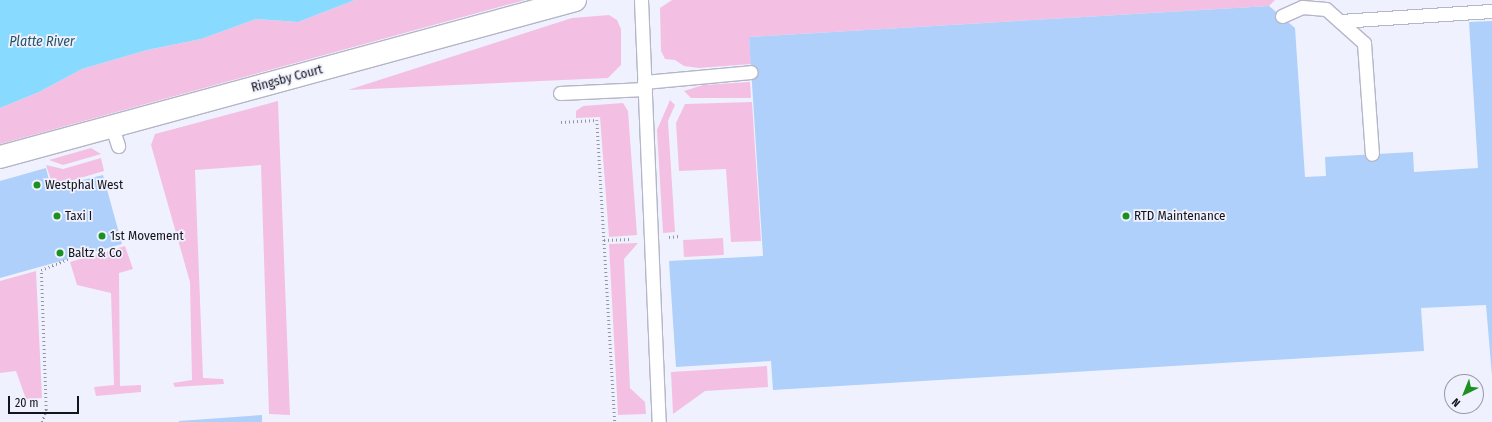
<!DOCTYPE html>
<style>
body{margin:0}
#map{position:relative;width:1492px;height:422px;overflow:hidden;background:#f0f1fe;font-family:"Fira Sans Condensed",sans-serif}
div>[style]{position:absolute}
.green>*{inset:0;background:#f3c0e3;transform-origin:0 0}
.water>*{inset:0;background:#88dbfe}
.building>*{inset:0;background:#aed0fb}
.path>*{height:2.5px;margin-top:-1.25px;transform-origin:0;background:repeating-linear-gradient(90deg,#9595a0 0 1px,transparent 0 4px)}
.roads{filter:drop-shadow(1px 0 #b5b6c6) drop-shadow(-1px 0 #b5b6c6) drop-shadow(0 1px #b5b6c6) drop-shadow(0 -1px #b5b6c6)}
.service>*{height:13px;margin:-6.5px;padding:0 6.5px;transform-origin:6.5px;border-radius:6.5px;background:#fff}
.tertiary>*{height:22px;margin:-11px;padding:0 11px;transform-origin:11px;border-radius:11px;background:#fff}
.dots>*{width:11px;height:11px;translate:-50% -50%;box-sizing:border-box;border:2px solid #f0f1fe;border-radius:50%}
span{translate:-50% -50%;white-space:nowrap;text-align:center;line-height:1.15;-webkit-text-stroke:3.5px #f0f1fe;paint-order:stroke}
.street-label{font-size:13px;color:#14141a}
.poi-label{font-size:13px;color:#14141a}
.left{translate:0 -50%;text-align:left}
.water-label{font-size:14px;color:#265567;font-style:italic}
.north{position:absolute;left:1444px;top:374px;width:40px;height:40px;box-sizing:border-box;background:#f0f1fe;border:1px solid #9899a3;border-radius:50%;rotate:223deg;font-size:11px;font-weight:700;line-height:16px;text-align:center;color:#14141a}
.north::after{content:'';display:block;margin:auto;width:14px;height:18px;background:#1b921f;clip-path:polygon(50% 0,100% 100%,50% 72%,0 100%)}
.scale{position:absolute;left:8px;top:396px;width:71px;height:18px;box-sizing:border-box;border:2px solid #14141a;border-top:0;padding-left:5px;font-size:12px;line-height:14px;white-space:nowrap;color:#14141a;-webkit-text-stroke:3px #f0f1fe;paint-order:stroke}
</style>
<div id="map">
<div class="green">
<i style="clip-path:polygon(355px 0,525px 0,0 144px,0 108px,39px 92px,82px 69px,147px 50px,201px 39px,256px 19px,298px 22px)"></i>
<i style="clip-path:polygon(672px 0,1275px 0,1269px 6px,749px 37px,751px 64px,699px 68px,684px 66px,675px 60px,665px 59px,661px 51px,660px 8px)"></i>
<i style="clip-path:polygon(609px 15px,617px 20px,621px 29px,621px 65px,608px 78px,348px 90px,572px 18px)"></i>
<i style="clip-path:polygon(750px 82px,751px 98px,691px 98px,684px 91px,703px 85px)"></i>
<i style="clip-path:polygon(670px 100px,675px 105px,668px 121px,675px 232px,663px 233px,657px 130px)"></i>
<i style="clip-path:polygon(278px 101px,290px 415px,269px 414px,261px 165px,195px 170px,203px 378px,223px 379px,224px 384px,175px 387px,173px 383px,192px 380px,190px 282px,151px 145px,155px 134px)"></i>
<i style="clip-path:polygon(752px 102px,761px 241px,731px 242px,726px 169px,679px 171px,676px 123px,685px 104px)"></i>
<i style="clip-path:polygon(623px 103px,628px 111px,637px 235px,609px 237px,600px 117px,576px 118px,576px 111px,583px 106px)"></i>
<i style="clip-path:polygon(91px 148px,101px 154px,63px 165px,49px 160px)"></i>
<i style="clip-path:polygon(101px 158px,104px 171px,53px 186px,46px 165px,63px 169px)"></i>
<i style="left:723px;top:238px;width:17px;height:40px;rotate:87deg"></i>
<i style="clip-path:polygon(638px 243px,624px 259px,630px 388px,645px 402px,646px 414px,618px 415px,609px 244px)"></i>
<i style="clip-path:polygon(125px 246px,133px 269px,119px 273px,120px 386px,141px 385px,141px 392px,96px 396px,94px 387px,114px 385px,111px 293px,77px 285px,70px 262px)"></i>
<i style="clip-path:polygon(36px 271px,42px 398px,26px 399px,16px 371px,0 373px,0 281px)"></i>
<i style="clip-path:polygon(767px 366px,768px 387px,705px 391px,673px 414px,671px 372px)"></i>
</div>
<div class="water">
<i style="clip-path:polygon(0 0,355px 0,298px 22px,256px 19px,201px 39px,147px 50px,82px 69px,39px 92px,0 108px)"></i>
</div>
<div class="building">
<i style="clip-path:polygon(1269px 6px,1295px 28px,1305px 177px,1326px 176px,1325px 157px,1413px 152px,1414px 172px,1478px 168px,1469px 22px,1492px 21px,1492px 376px,1486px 305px,1421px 308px,1424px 351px,773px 390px,771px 361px,676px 367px,669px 261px,763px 256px,749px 37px)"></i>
<i style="clip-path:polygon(46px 168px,51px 188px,103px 175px,122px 244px,0 278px,0 181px)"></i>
<i style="clip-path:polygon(262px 415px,262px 422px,179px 422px,179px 421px)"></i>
</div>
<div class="path">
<i style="left:561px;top:122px;width:36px;rotate:-3deg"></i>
<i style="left:597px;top:120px;width:303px;rotate:86.6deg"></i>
<i style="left:669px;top:237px;width:10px;rotate:-6deg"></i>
<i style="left:604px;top:240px;width:28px;rotate:-2deg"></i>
<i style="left:42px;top:422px;width:13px;rotate:-72deg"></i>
<i style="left:46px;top:410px;width:140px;rotate:-92deg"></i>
<i style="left:41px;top:270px;width:29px;rotate:-22deg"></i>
</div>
<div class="roads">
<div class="service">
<i style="left:641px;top:0;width:422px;rotate:87.6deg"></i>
<i style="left:1282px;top:16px;width:22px;rotate:-24deg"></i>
<i style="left:1302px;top:7px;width:24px;rotate:5deg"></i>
<i style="left:1326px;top:9px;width:51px;rotate:41.8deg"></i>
<i style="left:1364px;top:43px;width:111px;rotate:85.9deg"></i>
<i style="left:1340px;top:21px;width:152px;rotate:-3.8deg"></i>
<i style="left:644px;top:82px;width:107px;rotate:-5.3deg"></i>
<i style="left:560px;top:93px;width:85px;rotate:-2.7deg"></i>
<i style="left:112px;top:127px;width:20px;rotate:72deg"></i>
</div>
<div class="tertiary">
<i style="left:0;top:157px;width:596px;rotate:-15.27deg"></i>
</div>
</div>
<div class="dots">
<i style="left:37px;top:185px;background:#1b921f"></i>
<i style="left:57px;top:216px;background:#1b921f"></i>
<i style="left:1126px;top:216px;background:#1b921f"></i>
<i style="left:102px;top:236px;background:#1b921f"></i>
<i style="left:60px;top:253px;background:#1b921f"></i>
</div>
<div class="street-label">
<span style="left:287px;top:79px;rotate:-15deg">Ringsby Court</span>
</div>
<div class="poi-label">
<span class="left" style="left:45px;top:185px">Westphal West</span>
<span class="left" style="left:65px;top:216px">Taxi I</span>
<span class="left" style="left:1134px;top:216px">RTD Maintenance</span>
<span class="left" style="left:110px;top:236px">1st Movement</span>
<span class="left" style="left:68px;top:253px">Baltz &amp; Co</span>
</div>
<div class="water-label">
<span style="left:42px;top:42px">Platte River</span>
</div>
<div class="north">N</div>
<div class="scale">20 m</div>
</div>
